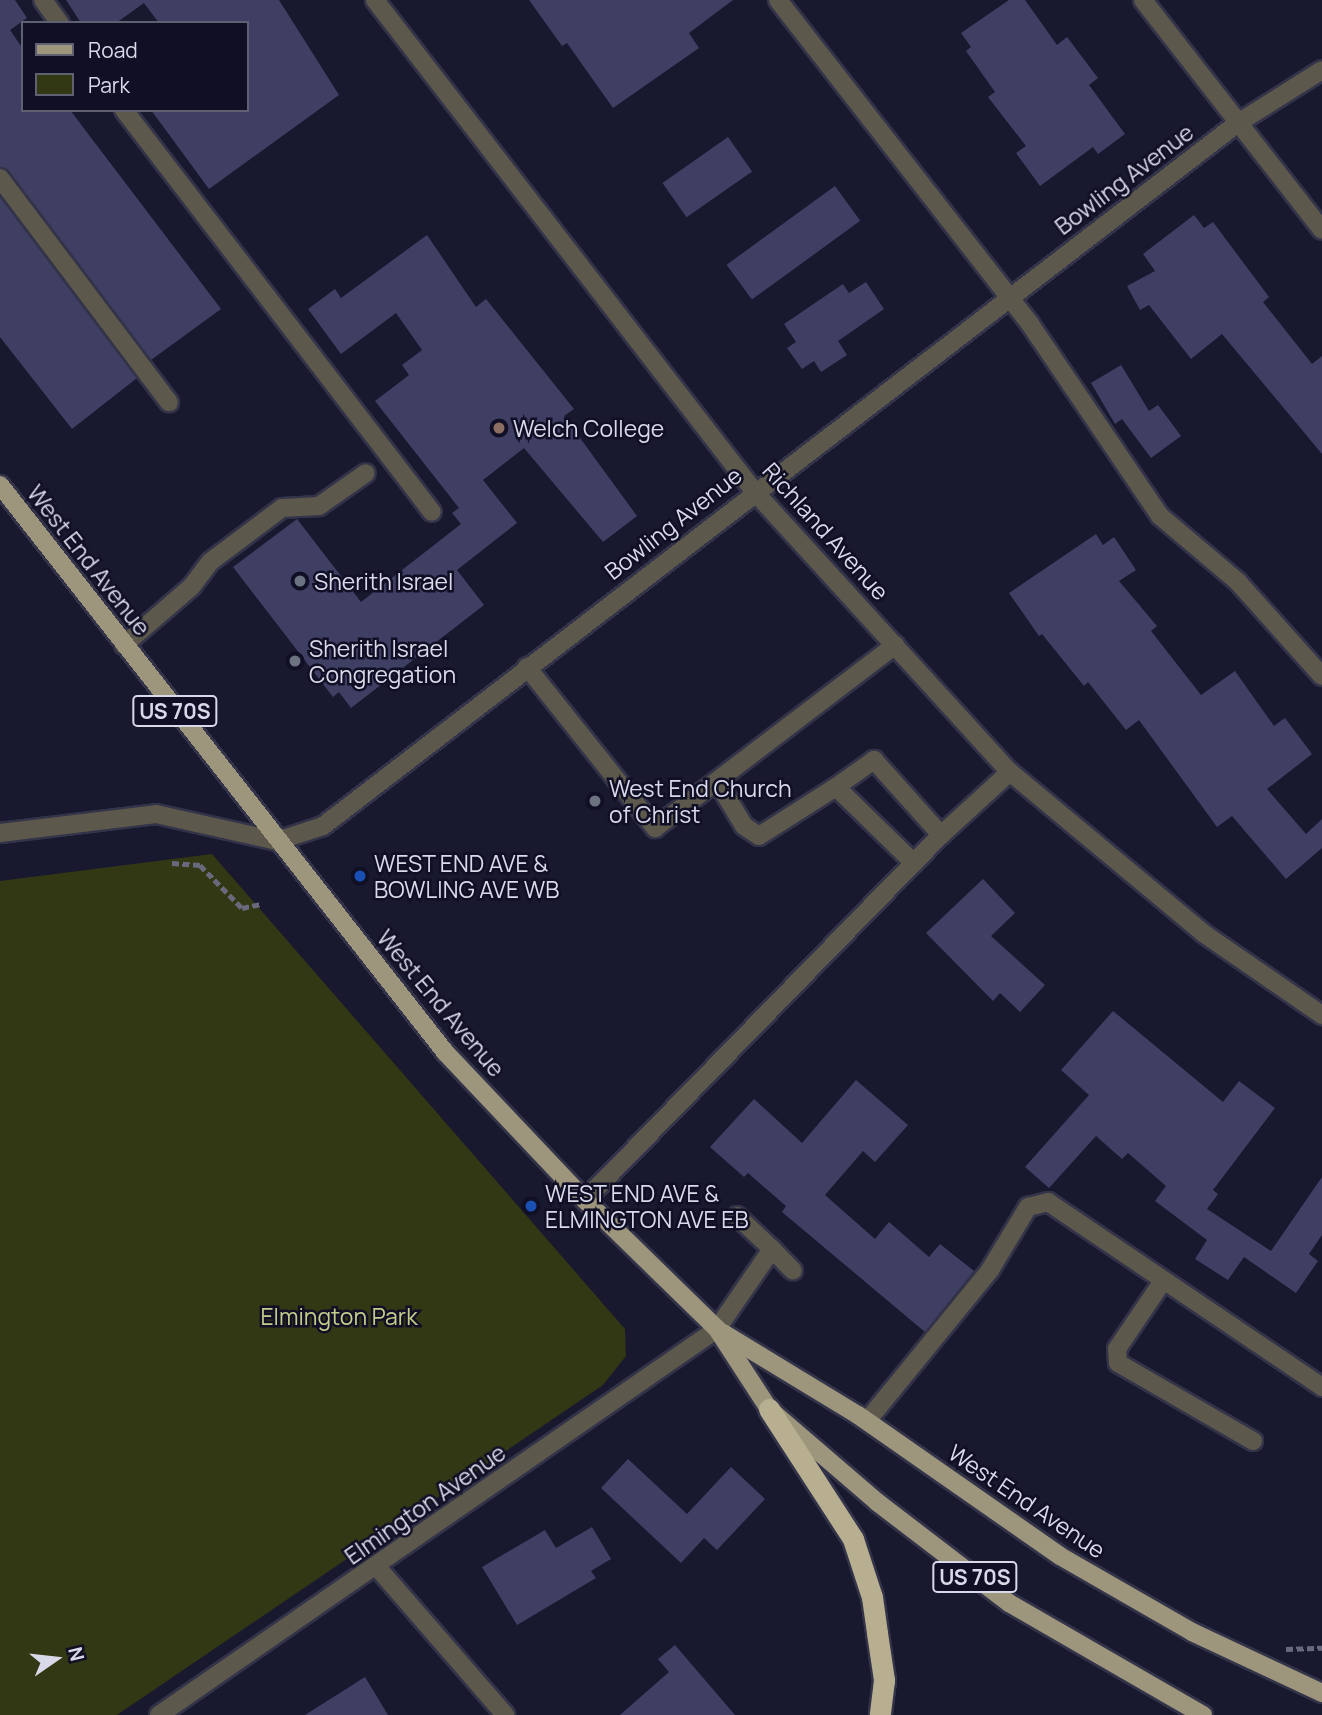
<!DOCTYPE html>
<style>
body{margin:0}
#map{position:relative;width:1322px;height:1715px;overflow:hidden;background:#18182f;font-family:Manrope,sans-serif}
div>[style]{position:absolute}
.green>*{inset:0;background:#333814}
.building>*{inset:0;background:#3f3f64;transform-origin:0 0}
.path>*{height:4.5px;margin-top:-2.25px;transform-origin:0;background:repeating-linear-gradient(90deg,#69697d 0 7px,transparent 0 10.5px)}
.roads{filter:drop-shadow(2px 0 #333349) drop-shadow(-2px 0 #333349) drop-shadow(0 2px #333349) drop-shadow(0 -2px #333349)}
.minor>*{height:18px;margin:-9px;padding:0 9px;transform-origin:9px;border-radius:9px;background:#5c584c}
.major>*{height:18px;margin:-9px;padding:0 9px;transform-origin:9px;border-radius:9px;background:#9d967c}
.highway>*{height:21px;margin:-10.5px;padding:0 10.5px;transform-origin:10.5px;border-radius:10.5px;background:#b7af8f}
.dots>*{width:19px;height:19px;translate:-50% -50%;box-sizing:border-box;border:4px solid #100f25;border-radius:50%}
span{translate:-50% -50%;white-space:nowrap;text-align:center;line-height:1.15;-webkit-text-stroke:5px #100f25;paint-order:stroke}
.shield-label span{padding:2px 5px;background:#100f25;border:2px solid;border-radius:5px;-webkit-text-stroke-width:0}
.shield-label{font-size:21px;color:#d8d9e9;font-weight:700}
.street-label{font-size:23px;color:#d8d9e9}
.poi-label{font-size:23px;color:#d8d9e9}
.left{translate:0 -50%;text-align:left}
.park-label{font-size:23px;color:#c4ce89}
.legend{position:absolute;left:21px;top:21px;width:228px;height:91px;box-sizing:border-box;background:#100f25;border:2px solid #606073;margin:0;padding:9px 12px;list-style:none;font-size:21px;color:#d8d9e9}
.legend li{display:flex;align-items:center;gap:14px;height:35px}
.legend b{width:35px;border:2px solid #606073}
.north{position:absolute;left:21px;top:1624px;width:70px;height:70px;-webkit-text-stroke:5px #100f25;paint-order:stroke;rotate:76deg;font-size:19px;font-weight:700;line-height:28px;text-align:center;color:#d8d9e9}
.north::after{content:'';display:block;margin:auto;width:24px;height:32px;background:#d8d9e9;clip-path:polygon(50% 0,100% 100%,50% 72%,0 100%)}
</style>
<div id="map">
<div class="green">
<i style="clip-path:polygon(212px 854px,625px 1329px,626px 1356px,603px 1385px,117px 1715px,0 1715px,0 881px)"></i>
</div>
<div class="building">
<i style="clip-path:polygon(0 0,15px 0,27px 18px,10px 30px,23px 49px,23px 110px,70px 110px,221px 309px,151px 360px,9px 171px,0 167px)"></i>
<i style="clip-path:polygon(66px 0,279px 0,339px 95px,209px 189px,151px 110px,247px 110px,247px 23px,159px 23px,144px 3px,116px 23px,81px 23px)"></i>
<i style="clip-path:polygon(529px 0,733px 0,689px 33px,699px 48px,613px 108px,567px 43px,562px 46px)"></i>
<i style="clip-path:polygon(1009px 0,1025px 0,1057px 45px,1067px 37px,1098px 78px,1089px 85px,1125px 134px,1098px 154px,1093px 147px,1040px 186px,1016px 153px,1026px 146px,988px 97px,995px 92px,966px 51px,971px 47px,961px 33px)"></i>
<i style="left:728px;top:137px;width:42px;height:80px;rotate:55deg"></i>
<i style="left:835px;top:186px;width:43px;height:134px;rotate:54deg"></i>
<i style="clip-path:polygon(0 197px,137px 378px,72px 429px,0 337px)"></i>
<i style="clip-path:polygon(1194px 215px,1204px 228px,1213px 222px,1269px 297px,1263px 302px,1312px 364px,1322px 356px,1322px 454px,1222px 334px,1191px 359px,1149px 305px,1140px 310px,1127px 286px,1155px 271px,1143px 254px)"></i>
<i style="clip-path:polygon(427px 235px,476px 307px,486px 299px,574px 409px,564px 416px,637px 516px,603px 542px,524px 448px,483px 480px,517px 523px,457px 570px,484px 605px,351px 708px,339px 692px,333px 697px,233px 567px,297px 519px,361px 602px,461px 524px,452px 513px,459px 508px,375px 401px,409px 375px,402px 365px,422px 350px,396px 313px,341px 354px,308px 309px,335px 289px,341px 298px)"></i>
<i style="clip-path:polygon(866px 282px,884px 309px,838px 341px,847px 355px,821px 372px,814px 361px,802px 369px,787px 348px,796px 342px,784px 324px,843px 284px,849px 293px)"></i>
<i style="clip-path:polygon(1121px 365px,1149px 411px,1158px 405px,1181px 436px,1151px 458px,1122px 419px,1115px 424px,1091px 383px)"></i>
<i style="clip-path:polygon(1096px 534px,1103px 545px,1114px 537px,1136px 570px,1119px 581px,1157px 626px,1151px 631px,1201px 695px,1235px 671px,1274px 726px,1285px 718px,1312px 754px,1267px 789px,1306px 834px,1322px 819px,1322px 848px,1286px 879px,1232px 816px,1217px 827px,1139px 720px,1126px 730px,1088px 682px,1084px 686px,1042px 634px,1039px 636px,1009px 593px)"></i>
<i style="clip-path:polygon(983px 879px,1015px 913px,991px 936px,1045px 985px,1020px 1012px,1000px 993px,993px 1001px,926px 933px)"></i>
<i style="clip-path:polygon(1113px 1011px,1223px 1102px,1239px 1081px,1275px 1108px,1213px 1190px,1218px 1194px,1207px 1209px,1271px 1251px,1322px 1177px,1322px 1235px,1309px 1254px,1318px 1261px,1296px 1293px,1244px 1257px,1228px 1280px,1195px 1259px,1207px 1240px,1155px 1201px,1166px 1186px,1128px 1153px,1122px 1159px,1096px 1136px,1049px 1188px,1025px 1167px,1089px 1095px,1061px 1070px)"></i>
<i style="clip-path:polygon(856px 1080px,908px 1125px,875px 1162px,863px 1151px,825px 1195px,875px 1239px,889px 1222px,929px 1257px,940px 1244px,974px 1271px,925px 1332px,782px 1212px,786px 1206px,748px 1173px,744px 1177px,710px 1147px,754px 1099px,802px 1143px)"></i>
<i style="clip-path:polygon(628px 1459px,687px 1514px,731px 1467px,765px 1499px,717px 1550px,704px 1538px,681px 1563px,601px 1488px)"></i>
<i style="clip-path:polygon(592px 1527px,611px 1559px,591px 1571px,596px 1578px,517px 1625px,482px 1567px,545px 1530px,556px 1548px)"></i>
<i style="clip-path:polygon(675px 1645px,735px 1715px,620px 1715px,669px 1672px,658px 1659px)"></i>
<i style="clip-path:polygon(365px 1677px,388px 1715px,305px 1715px)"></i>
</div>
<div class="path">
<i style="left:172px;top:863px;width:28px;rotate:4deg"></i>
<i style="left:200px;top:865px;width:60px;rotate:45.7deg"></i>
<i style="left:242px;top:908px;width:19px;rotate:-12deg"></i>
<i style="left:1286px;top:1649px;width:36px;rotate:-2deg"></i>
</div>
<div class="roads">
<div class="minor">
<i style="left:43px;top:0;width:29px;rotate:54deg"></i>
<i style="left:375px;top:0;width:620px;rotate:52.34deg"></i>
<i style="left:754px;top:491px;width:380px;rotate:47.7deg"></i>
<i style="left:1010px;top:772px;width:251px;rotate:39.8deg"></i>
<i style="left:1203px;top:933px;width:145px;rotate:34.6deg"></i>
<i style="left:778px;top:0;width:410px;rotate:52.1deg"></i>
<i style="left:1030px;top:324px;width:232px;rotate:55.9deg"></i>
<i style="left:1160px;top:516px;width:102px;rotate:40.2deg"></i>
<i style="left:1238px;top:582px;width:126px;rotate:48.2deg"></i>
<i style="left:1143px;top:0;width:291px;rotate:52.1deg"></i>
<i style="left:124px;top:110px;width:506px;rotate:52.54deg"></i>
<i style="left:0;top:178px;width:281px;rotate:53deg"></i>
<i style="left:124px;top:645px;width:90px;rotate:-40.9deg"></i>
<i style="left:192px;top:586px;width:30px;rotate:-53deg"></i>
<i style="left:210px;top:562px;width:90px;rotate:-36.9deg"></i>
<i style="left:282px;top:508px;width:37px;rotate:-3deg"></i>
<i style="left:319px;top:506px;width:57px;rotate:-35.1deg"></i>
<i style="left:527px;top:667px;width:206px;rotate:51.5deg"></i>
<i style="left:655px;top:828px;width:302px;rotate:-37.3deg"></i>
<i style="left:717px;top:781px;width:52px;rotate:59deg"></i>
<i style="left:744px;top:826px;width:18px;rotate:34deg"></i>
<i style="left:759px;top:836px;width:91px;rotate:-32.5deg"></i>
<i style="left:836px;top:787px;width:109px;rotate:44.3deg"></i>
<i style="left:836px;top:787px;width:47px;rotate:-35.4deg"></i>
<i style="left:874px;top:760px;width:101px;rotate:48.2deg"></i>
<i style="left:0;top:833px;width:157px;rotate:-6.9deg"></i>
<i style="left:156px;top:814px;width:124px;rotate:12.6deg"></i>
<i style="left:277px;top:841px;width:48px;rotate:-18.1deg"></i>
<i style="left:323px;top:826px;width:1154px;rotate:-37.54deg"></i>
<i style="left:1238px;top:123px;width:99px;rotate:-32.2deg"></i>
<i style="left:585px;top:1200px;width:510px;rotate:-45.72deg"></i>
<i style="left:941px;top:835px;width:93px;rotate:-42.4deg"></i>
<i style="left:772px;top:1249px;width:30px;rotate:46deg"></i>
<i style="left:1163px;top:1281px;width:82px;rotate:124.1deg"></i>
<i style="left:1117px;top:1349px;width:14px;rotate:86deg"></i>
<i style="left:1118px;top:1363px;width:156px;rotate:30deg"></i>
<i style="left:867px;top:1421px;width:195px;rotate:-50.8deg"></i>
<i style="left:990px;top:1270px;width:74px;rotate:-58.9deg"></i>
<i style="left:1028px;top:1207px;width:21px;rotate:-14deg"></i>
<i style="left:1048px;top:1202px;width:331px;rotate:34deg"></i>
<i style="left:377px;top:1567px;width:196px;rotate:49.1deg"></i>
<i style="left:159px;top:1715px;width:678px;rotate:-34.67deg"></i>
<i style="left:717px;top:1329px;width:97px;rotate:-55.5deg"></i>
<i style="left:772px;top:1249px;width:48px;rotate:-136.7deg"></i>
</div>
<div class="major">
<i style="left:0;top:485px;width:721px;rotate:51.87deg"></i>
<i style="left:445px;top:1052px;width:204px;rotate:46.6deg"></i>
<i style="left:585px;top:1200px;width:185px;rotate:44.3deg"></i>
<i style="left:717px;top:1329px;width:95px;rotate:57deg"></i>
<i style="left:769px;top:1409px;width:143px;rotate:40.7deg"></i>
<i style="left:877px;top:1502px;width:166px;rotate:37.4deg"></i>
<i style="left:1009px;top:1603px;width:224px;rotate:30deg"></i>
<i style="left:723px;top:1333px;width:158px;rotate:31.3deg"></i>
<i style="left:858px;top:1415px;width:246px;rotate:34.9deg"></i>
<i style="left:1060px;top:1556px;width:152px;rotate:29.9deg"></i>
<i style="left:1192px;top:1632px;width:144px;rotate:25.1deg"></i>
</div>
<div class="highway">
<i style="left:769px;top:1409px;width:155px;rotate:57.1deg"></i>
<i style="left:853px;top:1539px;width:61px;rotate:71.9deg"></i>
<i style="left:872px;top:1597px;width:36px;rotate:82deg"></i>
<i style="left:877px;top:1633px;width:48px;rotate:81.5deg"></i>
<i style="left:884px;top:1680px;width:35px;rotate:97deg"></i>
</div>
</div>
<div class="dots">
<i style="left:499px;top:428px;background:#8d6e63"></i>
<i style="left:300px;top:581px;background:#6b7280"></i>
<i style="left:295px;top:661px;background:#6b7280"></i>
<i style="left:595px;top:801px;background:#6b7280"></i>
<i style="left:360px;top:876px;background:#1a4fb4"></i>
<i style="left:531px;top:1206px;background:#1a4fb4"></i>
</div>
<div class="shield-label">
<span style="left:175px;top:711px">US 70S</span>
<span style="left:975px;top:1577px">US 70S</span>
</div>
<div class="street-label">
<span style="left:1124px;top:179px;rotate:-37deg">Bowling Avenue</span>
<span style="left:673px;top:523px;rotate:-38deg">Bowling Avenue</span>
<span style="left:826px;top:531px;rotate:48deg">Richland Avenue</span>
<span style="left:89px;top:560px;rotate:52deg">West End Avenue</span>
<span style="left:441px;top:1003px;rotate:50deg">West End Avenue</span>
<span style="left:1027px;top:1501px;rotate:34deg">West End Avenue</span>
<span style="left:425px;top:1504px;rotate:-35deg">Elmington Avenue</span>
</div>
<div class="poi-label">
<span class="left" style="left:513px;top:428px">Welch College</span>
<span class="left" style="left:314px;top:581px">Sherith Israel</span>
<span class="left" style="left:309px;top:661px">Sherith Israel<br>Congregation</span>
<span class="left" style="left:609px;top:801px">West End Church<br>of Christ</span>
<span class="left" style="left:374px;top:876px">WEST END AVE &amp;<br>BOWLING AVE WB</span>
<span class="left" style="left:545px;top:1206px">WEST END AVE &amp;<br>ELMINGTON AVE EB</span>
</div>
<div class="park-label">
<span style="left:339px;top:1316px">Elmington Park</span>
</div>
<ul class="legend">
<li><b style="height:9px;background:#9d967c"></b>Road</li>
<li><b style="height:19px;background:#333814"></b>Park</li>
</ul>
<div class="north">N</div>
</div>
